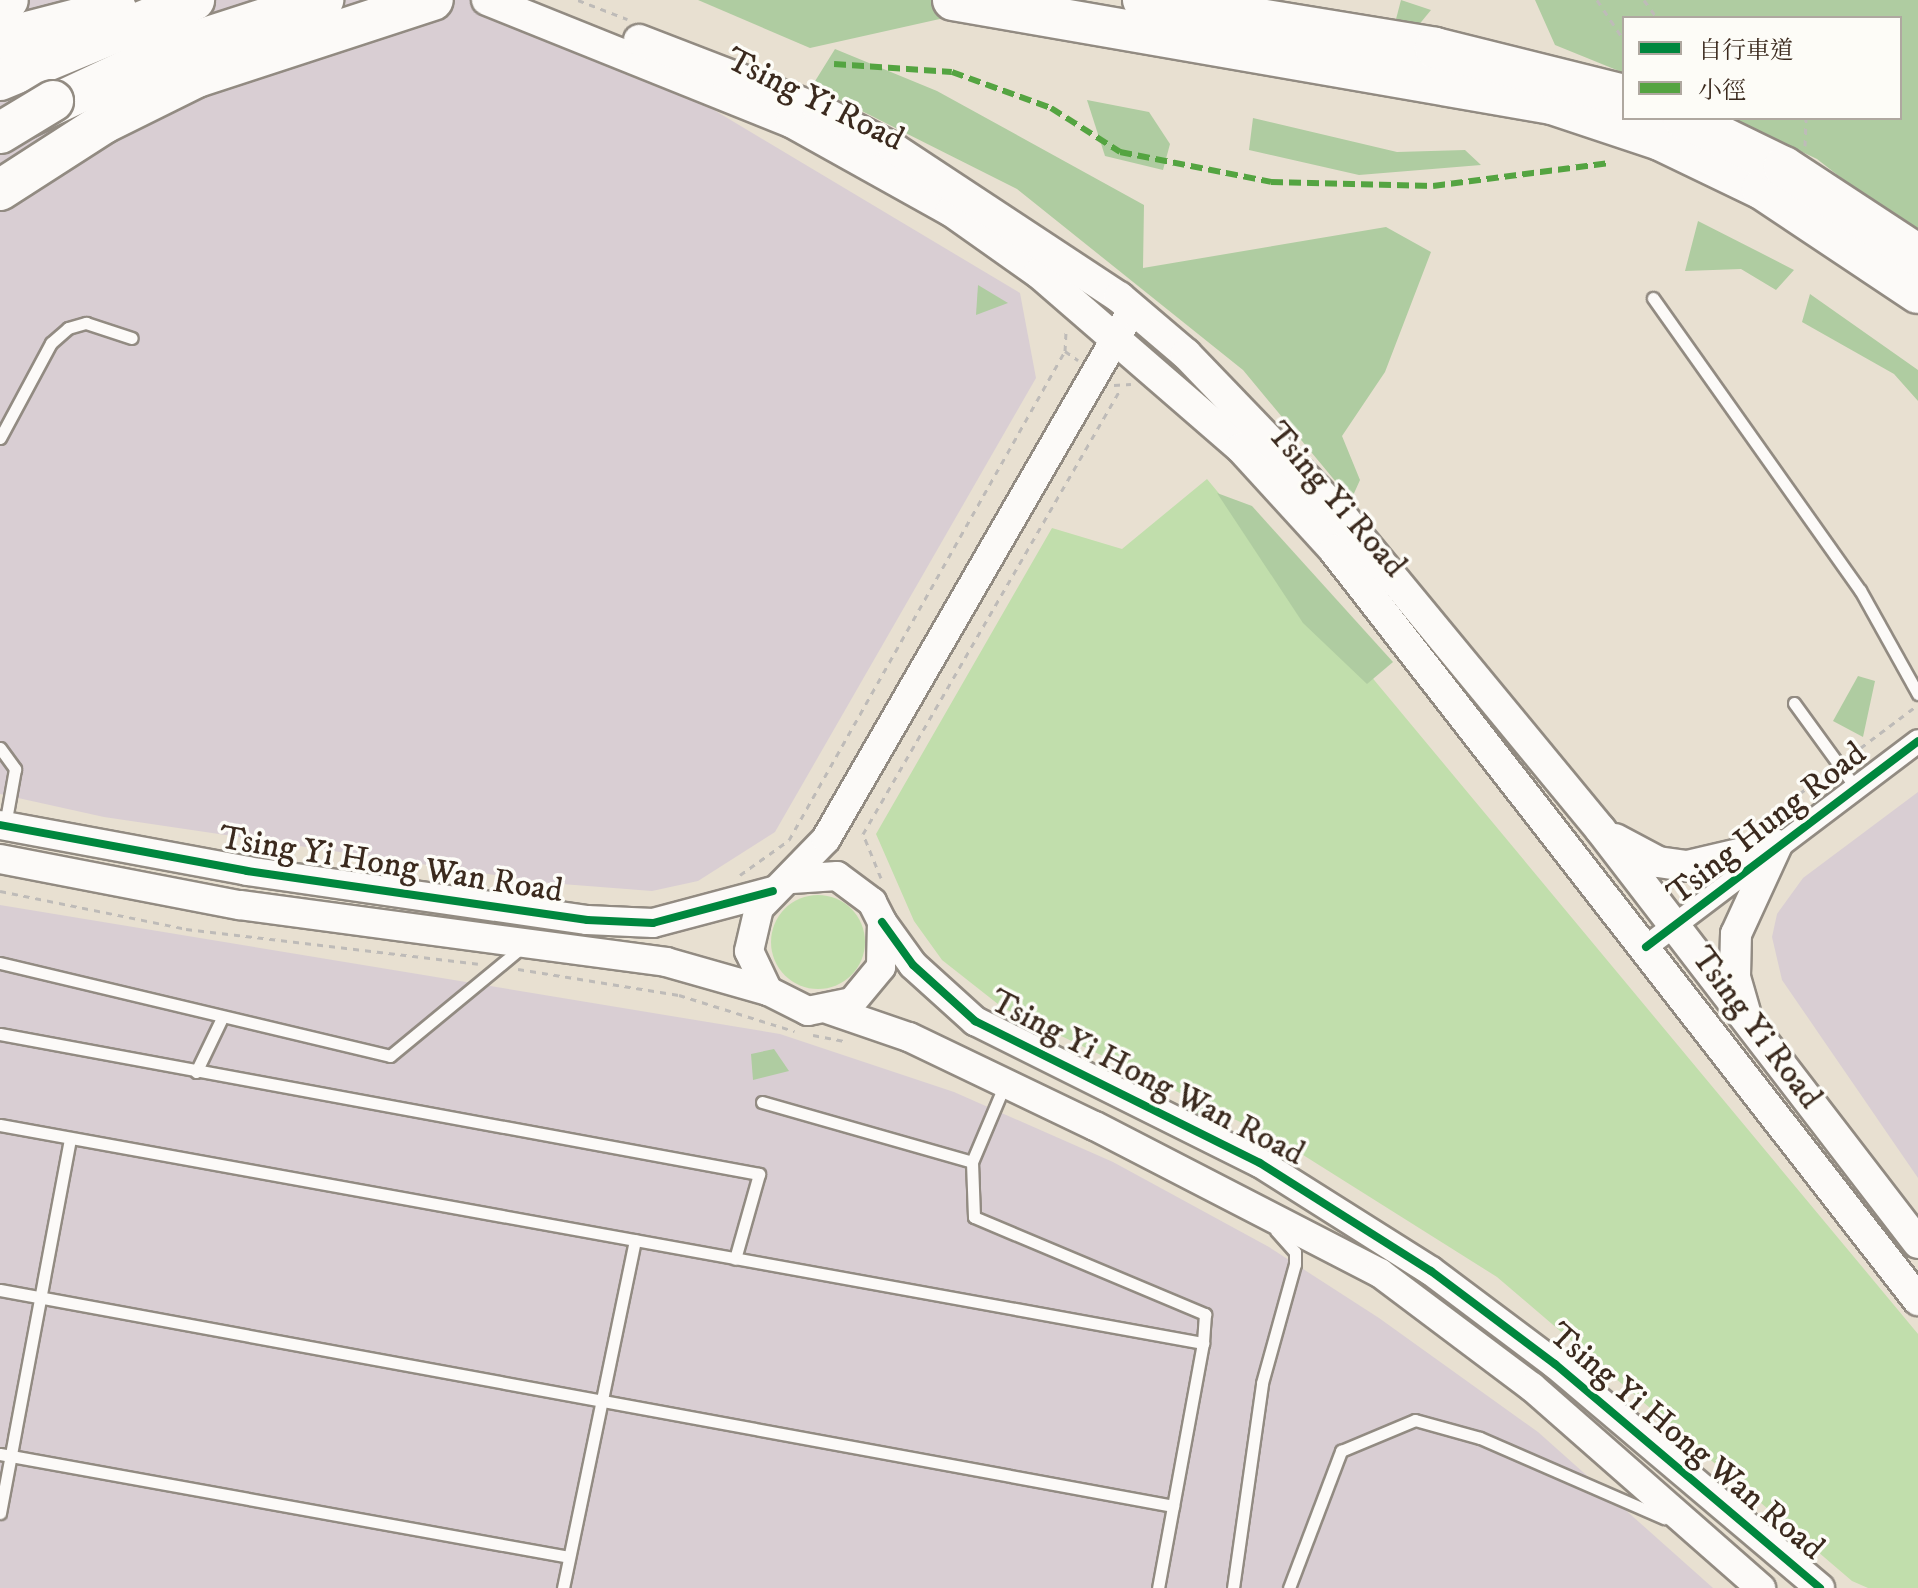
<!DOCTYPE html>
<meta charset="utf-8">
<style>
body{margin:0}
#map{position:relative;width:1918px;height:1588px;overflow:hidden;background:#e8e0d1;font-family:"IM FELL DW Pica","Noto Serif TC",serif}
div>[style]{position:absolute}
.industrial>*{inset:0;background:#d9ced3}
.green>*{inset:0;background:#c1deac}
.round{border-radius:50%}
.forest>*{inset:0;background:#afcca1}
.path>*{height:3px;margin-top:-1.5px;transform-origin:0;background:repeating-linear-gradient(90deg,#bebbb8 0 6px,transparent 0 12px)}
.roads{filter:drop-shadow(2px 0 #928b82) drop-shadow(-2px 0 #928b82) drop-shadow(0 2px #928b82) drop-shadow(0 -2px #928b82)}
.service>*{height:11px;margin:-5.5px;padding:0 5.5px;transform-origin:5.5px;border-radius:5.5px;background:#fcfaf8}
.minor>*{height:22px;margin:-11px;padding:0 11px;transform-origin:11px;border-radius:11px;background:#fcfaf8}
.tertiary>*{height:28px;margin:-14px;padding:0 14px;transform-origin:14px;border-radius:14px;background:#fcfaf8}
.secondary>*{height:30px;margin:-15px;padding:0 15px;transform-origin:15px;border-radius:15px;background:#fcfaf8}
.motorway>*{height:40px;margin:-20px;padding:0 20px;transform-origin:20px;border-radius:20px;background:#fcfaf8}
.bridges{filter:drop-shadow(2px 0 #928b82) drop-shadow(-2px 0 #928b82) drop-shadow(0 2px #928b82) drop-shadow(0 -2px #928b82)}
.motorway-bridge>*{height:40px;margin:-20px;padding:0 20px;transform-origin:20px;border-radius:20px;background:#fcfaf8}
.quiet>*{height:6px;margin-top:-3px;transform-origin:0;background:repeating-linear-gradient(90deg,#54a441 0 12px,transparent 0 18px)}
.cycleway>*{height:8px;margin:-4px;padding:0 4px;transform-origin:4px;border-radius:4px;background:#00873e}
span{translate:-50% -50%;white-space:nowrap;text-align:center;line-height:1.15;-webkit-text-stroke:7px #fdfcf7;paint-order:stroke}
.street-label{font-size:34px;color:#3b2a1e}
.legend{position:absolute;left:1622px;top:16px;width:280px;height:104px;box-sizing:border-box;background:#fdfcf7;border:2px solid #afa8a0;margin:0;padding:10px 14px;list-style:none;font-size:24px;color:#3b2a1e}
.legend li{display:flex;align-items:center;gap:16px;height:40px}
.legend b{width:40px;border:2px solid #afa8a0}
</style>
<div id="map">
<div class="industrial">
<i style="clip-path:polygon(0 0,476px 0,709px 107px,1020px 293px,1036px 378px,775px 832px,698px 881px,652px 891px,549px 883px,104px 817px,0 794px)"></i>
<i style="clip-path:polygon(1918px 792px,1918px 1178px,1782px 980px,1772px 937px,1777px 914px,1803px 878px)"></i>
<i style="clip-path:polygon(0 905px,780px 1034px,954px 1092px,1113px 1162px,1269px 1247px,1379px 1318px,1538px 1432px,1713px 1588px,0 1588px)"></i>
</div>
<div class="green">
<i style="clip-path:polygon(1207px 479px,1918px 1334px,1918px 1588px,1868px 1588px,1852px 1581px,1497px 1277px,1284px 1143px,1003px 1008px,942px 960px,914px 921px,876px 834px,1052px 528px,1122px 549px)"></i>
<i class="round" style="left:771px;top:895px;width:94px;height:94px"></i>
</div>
<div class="forest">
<i style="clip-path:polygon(698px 0,1025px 0,810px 48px)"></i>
<i style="clip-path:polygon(1401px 0,1431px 10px,1413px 32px,1395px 23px)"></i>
<i style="clip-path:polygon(1535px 0,1918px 0,1918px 238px,1817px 159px,1730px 118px,1900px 118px,1900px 18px,1624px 18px,1624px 73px,1555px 45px)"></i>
<i style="clip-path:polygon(835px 49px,937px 91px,1144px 205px,1143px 268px,1386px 227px,1431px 252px,1385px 372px,1342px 436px,1360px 480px,1351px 500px,1243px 370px,1017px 189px,812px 86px)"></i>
<i style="clip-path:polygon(1087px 100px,1149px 112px,1170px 144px,1163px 170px,1105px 156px)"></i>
<i style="clip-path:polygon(1253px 118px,1397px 152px,1465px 150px,1481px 165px,1359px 175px,1249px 150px)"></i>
<i style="clip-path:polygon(1698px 221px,1761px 253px,1794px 270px,1776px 290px,1741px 269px,1685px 271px)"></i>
<i style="clip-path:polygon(978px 285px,1008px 303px,976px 315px)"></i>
<i style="clip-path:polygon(1810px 294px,1918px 370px,1918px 401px,1894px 374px,1802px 322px)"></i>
<i style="clip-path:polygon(1217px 493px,1252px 506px,1393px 662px,1367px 684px,1303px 623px)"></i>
<i style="clip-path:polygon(1858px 676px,1875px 681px,1863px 737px,1833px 721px)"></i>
<i style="clip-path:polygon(774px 1049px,789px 1071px,753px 1080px,751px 1054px)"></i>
<i style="clip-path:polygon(1190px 1100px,1213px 1102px,1215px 1121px,1191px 1113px)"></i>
</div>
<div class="path">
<i style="left:578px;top:0;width:53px;rotate:21.2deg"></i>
<i style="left:1597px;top:0;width:48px;rotate:56deg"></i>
<i style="left:1644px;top:0;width:22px;rotate:54deg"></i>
<i style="left:1805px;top:146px;width:28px;rotate:-88deg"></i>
<i style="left:1065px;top:351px;width:16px;rotate:35deg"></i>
<i style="left:1114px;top:385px;width:17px;rotate:-3deg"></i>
<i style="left:1851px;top:755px;width:80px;rotate:-36.9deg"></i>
<i style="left:1761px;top:822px;width:81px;rotate:-36.4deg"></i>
<i style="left:740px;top:875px;width:60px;rotate:-35.5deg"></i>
<i style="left:789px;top:840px;width:562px;rotate:-60.56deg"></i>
<i style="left:1065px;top:351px;width:22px;rotate:-87deg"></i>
<i style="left:881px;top:878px;width:48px;rotate:-112.2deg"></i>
<i style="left:863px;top:834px;width:513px;rotate:-59.94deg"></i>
<i style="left:0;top:891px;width:190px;rotate:11.5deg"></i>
<i style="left:186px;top:929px;width:294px;rotate:6.8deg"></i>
<i style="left:518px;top:969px;width:163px;rotate:9.2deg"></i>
<i style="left:679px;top:995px;width:121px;rotate:17.4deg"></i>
<i style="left:813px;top:1035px;width:33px;rotate:11deg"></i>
</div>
<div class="roads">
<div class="service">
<i style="left:1653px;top:298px;width:358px;rotate:54.7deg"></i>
<i style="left:1860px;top:590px;width:119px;rotate:60.9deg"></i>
<i style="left:0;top:438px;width:108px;rotate:-61.8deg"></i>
<i style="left:51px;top:343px;width:23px;rotate:-41deg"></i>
<i style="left:68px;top:328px;width:19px;rotate:-16deg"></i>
<i style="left:86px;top:323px;width:48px;rotate:18.1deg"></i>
<i style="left:1794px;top:703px;width:104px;rotate:54deg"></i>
<i style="left:0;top:748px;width:26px;rotate:54deg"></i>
<i style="left:15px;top:769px;width:57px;rotate:100.1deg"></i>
<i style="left:0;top:963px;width:401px;rotate:13.4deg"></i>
<i style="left:390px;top:1056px;width:170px;rotate:-39.5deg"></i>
<i style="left:0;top:1034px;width:772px;rotate:10.45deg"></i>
<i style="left:759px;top:1174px;width:88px;rotate:105.8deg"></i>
<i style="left:196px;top:1072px;width:60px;rotate:-64.3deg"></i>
<i style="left:762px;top:1102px;width:218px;rotate:15.9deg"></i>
<i style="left:972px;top:1162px;width:85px;rotate:-67.1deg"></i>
<i style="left:0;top:1125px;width:1223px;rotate:10.27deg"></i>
<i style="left:1203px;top:1343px;width:249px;rotate:100.4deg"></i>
<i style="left:972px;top:1162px;width:55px;rotate:87.9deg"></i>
<i style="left:974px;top:1217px;width:251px;rotate:22.8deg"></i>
<i style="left:1205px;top:1314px;width:29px;rotate:94deg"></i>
<i style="left:0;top:1290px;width:1193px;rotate:10.43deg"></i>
<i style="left:0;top:1454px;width:578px;rotate:10.26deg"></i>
<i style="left:0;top:1513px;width:380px;rotate:-79.4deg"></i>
<i style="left:563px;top:1588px;width:355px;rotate:-78.3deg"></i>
<i style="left:1233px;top:1588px;width:207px;rotate:-81.9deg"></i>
<i style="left:1262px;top:1383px;width:123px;rotate:-74.5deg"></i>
<i style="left:1295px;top:1264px;width:12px;rotate:-90deg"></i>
<i style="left:1295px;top:1252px;width:28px;rotate:-132deg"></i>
<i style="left:1289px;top:1588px;width:147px;rotate:-69.2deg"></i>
<i style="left:1341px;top:1451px;width:80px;rotate:-22.7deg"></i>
<i style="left:1415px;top:1420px;width:67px;rotate:15.5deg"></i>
<i style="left:1480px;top:1438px;width:201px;rotate:23.5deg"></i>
</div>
<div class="minor">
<i style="left:1646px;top:947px;width:341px;rotate:-37.1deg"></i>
</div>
<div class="tertiary">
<i style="left:0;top:825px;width:251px;rotate:10.5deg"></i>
<i style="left:247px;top:871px;width:344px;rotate:8.2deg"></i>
<i style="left:587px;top:920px;width:66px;rotate:2.6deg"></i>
<i style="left:653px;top:923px;width:124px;rotate:-14.9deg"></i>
<i style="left:0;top:859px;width:244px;rotate:10.9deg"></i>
<i style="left:240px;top:905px;width:430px;rotate:7.6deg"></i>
<i style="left:666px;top:962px;width:106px;rotate:15.9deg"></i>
<i style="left:792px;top:879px;width:45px;rotate:-3.8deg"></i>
<i style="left:837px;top:876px;width:44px;rotate:36.6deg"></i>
<i style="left:872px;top:902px;width:22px;rotate:63deg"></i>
<i style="left:882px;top:922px;width:45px;rotate:91.3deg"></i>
<i style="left:881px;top:967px;width:45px;rotate:129.6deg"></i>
<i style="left:852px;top:1002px;width:45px;rotate:168.4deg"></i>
<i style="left:808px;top:1011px;width:45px;rotate:-153.4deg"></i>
<i style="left:768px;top:991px;width:44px;rotate:-115.4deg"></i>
<i style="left:749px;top:951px;width:44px;rotate:-76.9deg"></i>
<i style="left:759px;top:908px;width:96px;rotate:-45.8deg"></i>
<i style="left:826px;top:839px;width:611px;rotate:-59.95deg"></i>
<i style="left:882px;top:922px;width:53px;rotate:54.2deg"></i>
<i style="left:913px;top:965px;width:84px;rotate:42.1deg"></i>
<i style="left:975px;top:1021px;width:318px;rotate:26.5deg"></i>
<i style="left:1260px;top:1163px;width:202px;rotate:32.3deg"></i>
<i style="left:1431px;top:1271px;width:155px;rotate:36.9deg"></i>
<i style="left:1555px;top:1364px;width:347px;rotate:40.2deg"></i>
<i style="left:830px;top:1010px;width:83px;rotate:18.9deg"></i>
<i style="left:909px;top:1037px;width:206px;rotate:25.6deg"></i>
<i style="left:1095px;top:1126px;width:321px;rotate:27.3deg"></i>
<i style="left:1380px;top:1273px;width:190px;rotate:36.9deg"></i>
<i style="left:1532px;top:1387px;width:305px;rotate:41.3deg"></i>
</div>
<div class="secondary">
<i style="left:487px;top:0;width:328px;rotate:21.9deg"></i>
<i style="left:791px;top:122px;width:183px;rotate:29.1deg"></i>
<i style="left:951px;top:211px;width:108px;rotate:35.2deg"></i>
<i style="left:1039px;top:273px;width:267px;rotate:40.9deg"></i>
<i style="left:1241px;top:448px;width:138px;rotate:47.6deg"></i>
<i style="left:1334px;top:550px;width:951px;rotate:52.09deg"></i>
<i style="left:639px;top:40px;width:192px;rotate:21.1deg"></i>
<i style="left:818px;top:109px;width:85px;rotate:27.5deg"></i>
<i style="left:893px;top:148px;width:271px;rotate:33.4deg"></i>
<i style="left:1119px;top:297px;width:88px;rotate:40.4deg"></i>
<i style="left:1186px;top:354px;width:225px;rotate:46.1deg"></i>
<i style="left:1342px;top:516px;width:406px;rotate:50.5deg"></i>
<i style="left:1600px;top:829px;width:522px;rotate:52.47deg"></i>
<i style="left:1615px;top:839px;width:49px;rotate:28.1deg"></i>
<i style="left:1658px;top:862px;width:29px;rotate:8deg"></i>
<i style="left:1687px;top:866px;width:92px;rotate:-13.1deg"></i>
<i style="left:1745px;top:1012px;width:36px;rotate:-106deg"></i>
<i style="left:1735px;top:977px;width:43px;rotate:-88.7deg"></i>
<i style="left:1736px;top:934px;width:98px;rotate:-65.3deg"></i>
</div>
<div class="motorway">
<i style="left:953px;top:0;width:608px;rotate:9.85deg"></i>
<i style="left:1552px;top:104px;width:114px;rotate:18.4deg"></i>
<i style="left:1660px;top:140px;width:113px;rotate:25.7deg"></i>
<i style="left:1762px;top:189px;width:187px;rotate:33.7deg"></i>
<i style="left:1143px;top:0;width:296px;rotate:9.3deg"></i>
<i style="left:1435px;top:48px;width:195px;rotate:14deg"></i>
<i style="left:0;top:2px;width:8px;rotate:-14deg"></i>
<i style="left:0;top:39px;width:120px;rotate:-14.5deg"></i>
<i style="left:0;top:80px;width:210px;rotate:-22.4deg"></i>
<i style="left:1683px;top:118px;width:112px;rotate:25.9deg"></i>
<i style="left:1784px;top:167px;width:160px;rotate:33.3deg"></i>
<i style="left:23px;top:119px;width:167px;rotate:-25.2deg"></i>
<i style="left:174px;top:48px;width:157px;rotate:-17.9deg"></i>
<i style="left:0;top:190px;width:124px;rotate:-32.8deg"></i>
<i style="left:104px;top:123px;width:104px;rotate:-26.3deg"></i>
<i style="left:197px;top:77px;width:248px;rotate:-18.1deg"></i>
</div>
</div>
<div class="bridges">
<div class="motorway-bridge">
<i style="left:0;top:133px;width:62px;rotate:-31.1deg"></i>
</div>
</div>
<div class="quiet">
<i style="left:834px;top:64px;width:118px;rotate:3.9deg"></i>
<i style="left:952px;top:72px;width:105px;rotate:20deg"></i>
<i style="left:1051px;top:108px;width:82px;rotate:32.5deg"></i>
<i style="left:1120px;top:152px;width:154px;rotate:11.2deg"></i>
<i style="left:1271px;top:182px;width:162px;rotate:1.4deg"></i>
<i style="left:1433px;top:186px;width:178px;rotate:-7.4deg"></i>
</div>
<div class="cycleway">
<i style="left:0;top:825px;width:251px;rotate:10.5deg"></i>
<i style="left:247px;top:871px;width:344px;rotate:8.2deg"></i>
<i style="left:587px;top:920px;width:66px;rotate:2.6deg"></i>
<i style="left:653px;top:923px;width:124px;rotate:-14.9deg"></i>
<i style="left:882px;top:922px;width:53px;rotate:54.2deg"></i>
<i style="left:913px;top:965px;width:84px;rotate:42.1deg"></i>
<i style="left:975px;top:1021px;width:318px;rotate:26.5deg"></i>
<i style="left:1260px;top:1163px;width:202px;rotate:32.3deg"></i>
<i style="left:1431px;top:1271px;width:155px;rotate:36.9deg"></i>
<i style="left:1555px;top:1364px;width:347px;rotate:40.2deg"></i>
<i style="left:1646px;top:947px;width:341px;rotate:-37.1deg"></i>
</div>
<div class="street-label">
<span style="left:815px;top:100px;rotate:26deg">Tsing Yi Road</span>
<span style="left:1336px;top:500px;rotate:49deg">Tsing Yi Road</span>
<span style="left:1767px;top:824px;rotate:-38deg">Tsing Hung Road</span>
<span style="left:391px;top:865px;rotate:9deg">Tsing Yi Hong Wan Road</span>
<span style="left:1756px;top:1028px;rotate:53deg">Tsing Yi Road</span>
<span style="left:1147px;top:1078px;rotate:27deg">Tsing Yi Hong Wan Road</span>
<span style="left:1686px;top:1442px;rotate:40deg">Tsing Yi Hong Wan Road</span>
</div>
<ul class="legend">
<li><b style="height:10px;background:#00873e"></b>自行車道</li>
<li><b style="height:10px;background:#54a441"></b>小徑</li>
</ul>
</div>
